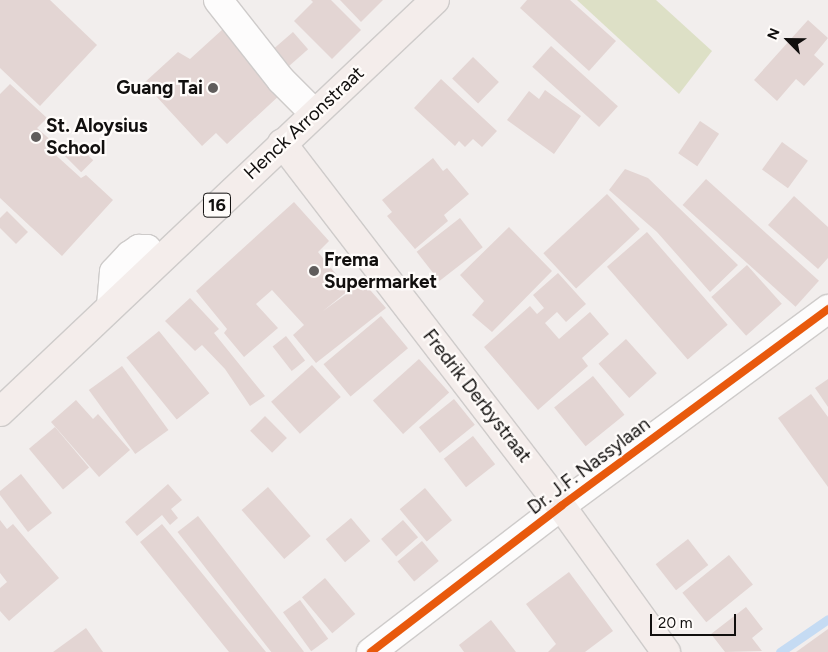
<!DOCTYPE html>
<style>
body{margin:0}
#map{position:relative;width:828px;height:652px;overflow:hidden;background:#f2eeed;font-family:Figtree,sans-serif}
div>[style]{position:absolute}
.green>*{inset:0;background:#dde0c6}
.stream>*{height:9px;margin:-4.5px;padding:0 4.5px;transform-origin:4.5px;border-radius:4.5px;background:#c5dbf3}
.building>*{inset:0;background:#e3d5d3;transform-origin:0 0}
.roads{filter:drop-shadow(1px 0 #cecbca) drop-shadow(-1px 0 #cecbca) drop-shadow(0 1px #cecbca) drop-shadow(0 -1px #cecbca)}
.minor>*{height:28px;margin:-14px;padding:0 14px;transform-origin:14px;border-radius:14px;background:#fdfcfc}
.major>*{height:28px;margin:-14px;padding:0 14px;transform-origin:14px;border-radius:14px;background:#f4edeb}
.cycleway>*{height:8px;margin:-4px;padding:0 4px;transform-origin:4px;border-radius:4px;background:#e8590c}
.dots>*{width:14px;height:14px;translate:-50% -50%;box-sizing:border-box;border:2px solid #fffcfa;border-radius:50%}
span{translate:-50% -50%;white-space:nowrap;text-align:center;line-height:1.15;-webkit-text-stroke:4.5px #fffcfa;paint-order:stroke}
.shield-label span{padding:1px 4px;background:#fffcfa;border:1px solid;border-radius:4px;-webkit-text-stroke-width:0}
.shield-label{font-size:18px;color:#110f0e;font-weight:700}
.poi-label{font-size:19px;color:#110f0e;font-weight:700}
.right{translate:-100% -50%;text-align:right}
.left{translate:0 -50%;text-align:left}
.street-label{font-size:19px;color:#110f0e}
.north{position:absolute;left:763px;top:15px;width:50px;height:50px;-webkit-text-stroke:4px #fffcfa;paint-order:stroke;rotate:293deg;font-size:14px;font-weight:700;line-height:20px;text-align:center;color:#110f0e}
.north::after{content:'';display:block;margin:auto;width:18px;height:22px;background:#110f0e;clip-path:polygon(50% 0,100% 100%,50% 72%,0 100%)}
.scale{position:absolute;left:650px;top:614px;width:86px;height:22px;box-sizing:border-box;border:2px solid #110f0e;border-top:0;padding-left:6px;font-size:15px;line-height:18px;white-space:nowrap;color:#110f0e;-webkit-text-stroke:4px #fffcfa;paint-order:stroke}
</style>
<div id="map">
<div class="green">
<i style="clip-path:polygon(577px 0,656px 0,712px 51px,679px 94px)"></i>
</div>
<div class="stream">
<i style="left:780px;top:652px;width:58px;rotate:-34.5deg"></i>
</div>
<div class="building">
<i style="clip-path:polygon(0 0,50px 0,97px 45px,40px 106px,0 68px)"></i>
<i style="clip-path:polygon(311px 0,331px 0,361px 30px,332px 59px,294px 21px,313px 2px)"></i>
<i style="clip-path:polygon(340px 0,383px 0,361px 22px)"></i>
<i style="clip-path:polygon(527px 0,570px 0,616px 41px,589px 71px,520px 8px)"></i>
<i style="clip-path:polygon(808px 20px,828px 38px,814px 55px,824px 64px,804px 86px,796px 79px,777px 101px,754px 80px)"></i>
<i style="clip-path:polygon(223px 29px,282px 93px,227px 144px,216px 133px,202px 146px,144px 83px,178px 52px,190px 59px)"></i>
<i style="left:293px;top:32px;width:23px;height:29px;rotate:49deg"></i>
<i style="left:551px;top:46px;width:90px;height:28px;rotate:42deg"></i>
<i style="left:473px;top:57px;width:36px;height:30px;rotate:44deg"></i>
<i style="clip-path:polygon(441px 79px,497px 131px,482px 147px,473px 139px,465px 147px,459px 141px,455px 146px,414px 108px)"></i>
<i style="clip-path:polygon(10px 84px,47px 118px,37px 128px,54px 143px,49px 149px,81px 178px,86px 175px,113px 200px,62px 256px,0 198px,0 94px)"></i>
<i style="clip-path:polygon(545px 90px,581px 116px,554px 154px,507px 120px,529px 91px,539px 99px)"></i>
<i style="left:700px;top:121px;width:23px;height:39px;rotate:34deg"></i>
<i style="left:72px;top:139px;width:30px;height:17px;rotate:45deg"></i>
<i style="left:782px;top:142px;width:32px;height:34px;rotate:36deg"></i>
<i style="clip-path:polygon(433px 158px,443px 171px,447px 168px,469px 194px,444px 215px,448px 221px,415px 249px,387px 216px,392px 212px,382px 200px)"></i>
<i style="clip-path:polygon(625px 169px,648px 178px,738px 265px,710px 292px,657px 232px,609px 190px)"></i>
<i style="left:706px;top:179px;width:152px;height:35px;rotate:42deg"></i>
<i style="left:607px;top:194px;width:48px;height:87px;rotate:47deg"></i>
<i style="clip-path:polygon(794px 196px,828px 227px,828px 258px,818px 269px,768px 225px)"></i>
<i style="clip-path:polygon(294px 202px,329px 241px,318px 252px,349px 290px,323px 311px,363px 282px,386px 308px,316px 363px,293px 335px,304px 325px,272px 290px,256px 304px,278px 328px,244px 357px,224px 333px,227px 329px,196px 291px)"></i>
<i style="clip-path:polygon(7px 211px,28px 232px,16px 244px,0 228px,0 218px)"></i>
<i style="left:460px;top:218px;width:37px;height:55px;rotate:52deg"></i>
<i style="clip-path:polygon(509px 227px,552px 271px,492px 332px,472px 315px,484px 301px,460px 275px)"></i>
<i style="left:647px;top:232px;width:123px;height:53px;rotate:49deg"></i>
<i style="left:747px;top:265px;width:52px;height:48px;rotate:48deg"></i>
<i style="clip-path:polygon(558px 273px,586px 304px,566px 322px,557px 312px,545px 323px,559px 339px,590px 312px,609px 334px,582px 358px,588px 366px,538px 410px,484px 347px,530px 306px,537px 314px,544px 308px,533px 295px)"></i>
<i style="clip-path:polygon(190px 298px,219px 329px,214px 333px,265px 396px,250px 406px,225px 369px,202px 345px,195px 351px,165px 321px)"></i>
<i style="left:381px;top:316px;width:42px;height:75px;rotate:50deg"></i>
<i style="left:159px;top:331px;width:80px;height:42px;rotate:51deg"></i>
<i style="left:286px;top:336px;width:31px;height:17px;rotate:52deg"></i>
<i style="left:626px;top:339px;width:46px;height:37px;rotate:48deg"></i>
<i style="left:419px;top:359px;width:45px;height:62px;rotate:48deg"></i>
<i style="left:312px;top:365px;width:43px;height:55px;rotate:48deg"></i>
<i style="left:122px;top:366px;width:79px;height:41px;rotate:54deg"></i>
<i style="left:593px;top:376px;width:50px;height:50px;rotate:51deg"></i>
<i style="clip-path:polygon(828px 379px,828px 407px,815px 388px)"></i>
<i style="clip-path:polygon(811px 394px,828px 417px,828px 487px,778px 418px)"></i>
<i style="left:454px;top:399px;width:33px;height:45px;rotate:51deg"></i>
<i style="clip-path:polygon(76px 400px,93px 419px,98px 414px,130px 450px,99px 477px,51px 422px)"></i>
<i style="left:265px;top:416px;width:31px;height:21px;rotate:45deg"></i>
<i style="left:55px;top:427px;width:53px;height:34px;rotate:50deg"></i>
<i style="left:473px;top:436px;width:36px;height:37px;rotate:52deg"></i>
<i style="clip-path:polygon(21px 474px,52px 513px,28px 532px,0 495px,0 491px)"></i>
<i style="clip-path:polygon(168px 484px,182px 500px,171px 509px,178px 518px,170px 525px,162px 515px,137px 536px,125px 522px)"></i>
<i style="left:268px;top:487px;width:65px;height:35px;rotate:49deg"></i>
<i style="left:425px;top:488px;width:42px;height:33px;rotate:50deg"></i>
<i style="left:198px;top:516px;width:172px;height:26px;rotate:52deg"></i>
<i style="left:351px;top:518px;width:30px;height:33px;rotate:50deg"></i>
<i style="clip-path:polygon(0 520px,7px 529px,13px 524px,59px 578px,9px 621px,0 611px,0 588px,7px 582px,0 573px)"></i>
<i style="left:403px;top:520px;width:23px;height:29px;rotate:49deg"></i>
<i style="clip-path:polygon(162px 524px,266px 652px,229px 652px,140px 542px)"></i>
<i style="left:688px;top:539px;width:33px;height:41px;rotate:52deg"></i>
<i style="left:422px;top:541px;width:26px;height:32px;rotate:50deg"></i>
<i style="left:729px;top:555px;width:38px;height:60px;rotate:51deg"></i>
<i style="clip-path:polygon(569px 572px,613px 631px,585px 652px,548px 652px,556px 644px,526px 604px)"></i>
<i style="left:325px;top:578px;width:47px;height:30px;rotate:50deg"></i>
<i style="left:300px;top:600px;width:48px;height:21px;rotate:54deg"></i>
<i style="clip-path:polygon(746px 607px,763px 629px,752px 638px,762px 651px,725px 652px,711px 634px)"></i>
<i style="clip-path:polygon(491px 620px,516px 652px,464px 652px,459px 645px)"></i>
<i style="clip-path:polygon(86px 628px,103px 652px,53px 652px)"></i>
<i style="clip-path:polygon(828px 629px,828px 652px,796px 652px)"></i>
</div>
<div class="roads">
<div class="minor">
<i style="left:218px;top:0;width:102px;rotate:51.8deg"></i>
<i style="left:281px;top:80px;width:47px;rotate:45deg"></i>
<i style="left:111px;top:306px;width:34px;rotate:-85deg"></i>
<i style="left:114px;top:272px;width:23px;rotate:-47deg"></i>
<i style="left:130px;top:255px;width:11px;rotate:-34deg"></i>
<i style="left:139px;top:249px;width:8px"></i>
<i style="left:147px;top:249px;width:16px;rotate:47deg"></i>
<i style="left:371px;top:652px;width:240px;rotate:-37.5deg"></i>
<i style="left:561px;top:506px;width:332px;rotate:-36.4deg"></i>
</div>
<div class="major">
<i style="left:282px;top:143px;width:458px;rotate:52.5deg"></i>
<i style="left:561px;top:506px;width:180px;rotate:54.3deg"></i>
<i style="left:0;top:412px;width:599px;rotate:-43.44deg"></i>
</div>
</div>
<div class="cycleway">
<i style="left:371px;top:652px;width:240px;rotate:-37.5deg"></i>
<i style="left:561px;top:506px;width:332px;rotate:-36.4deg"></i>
</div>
<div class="dots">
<i style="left:213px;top:88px;background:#605d5c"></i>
<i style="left:36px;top:137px;background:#605d5c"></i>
<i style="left:314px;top:271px;background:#605d5c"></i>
</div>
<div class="shield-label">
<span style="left:217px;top:205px">16</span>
</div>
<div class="poi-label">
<span class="right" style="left:203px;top:88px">Guang Tai</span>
<span class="left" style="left:46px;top:137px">St. Aloysius<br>School</span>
<span class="left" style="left:324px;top:271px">Frema<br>Supermarket</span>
</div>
<div class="street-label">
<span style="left:304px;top:123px;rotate:-43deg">Henck Arronstraat</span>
<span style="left:477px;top:396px;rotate:52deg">Fredrik Derbystraat</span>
<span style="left:589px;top:466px;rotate:-37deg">Dr. J.F. Nassylaan</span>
</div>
<div class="north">N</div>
<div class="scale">20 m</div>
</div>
